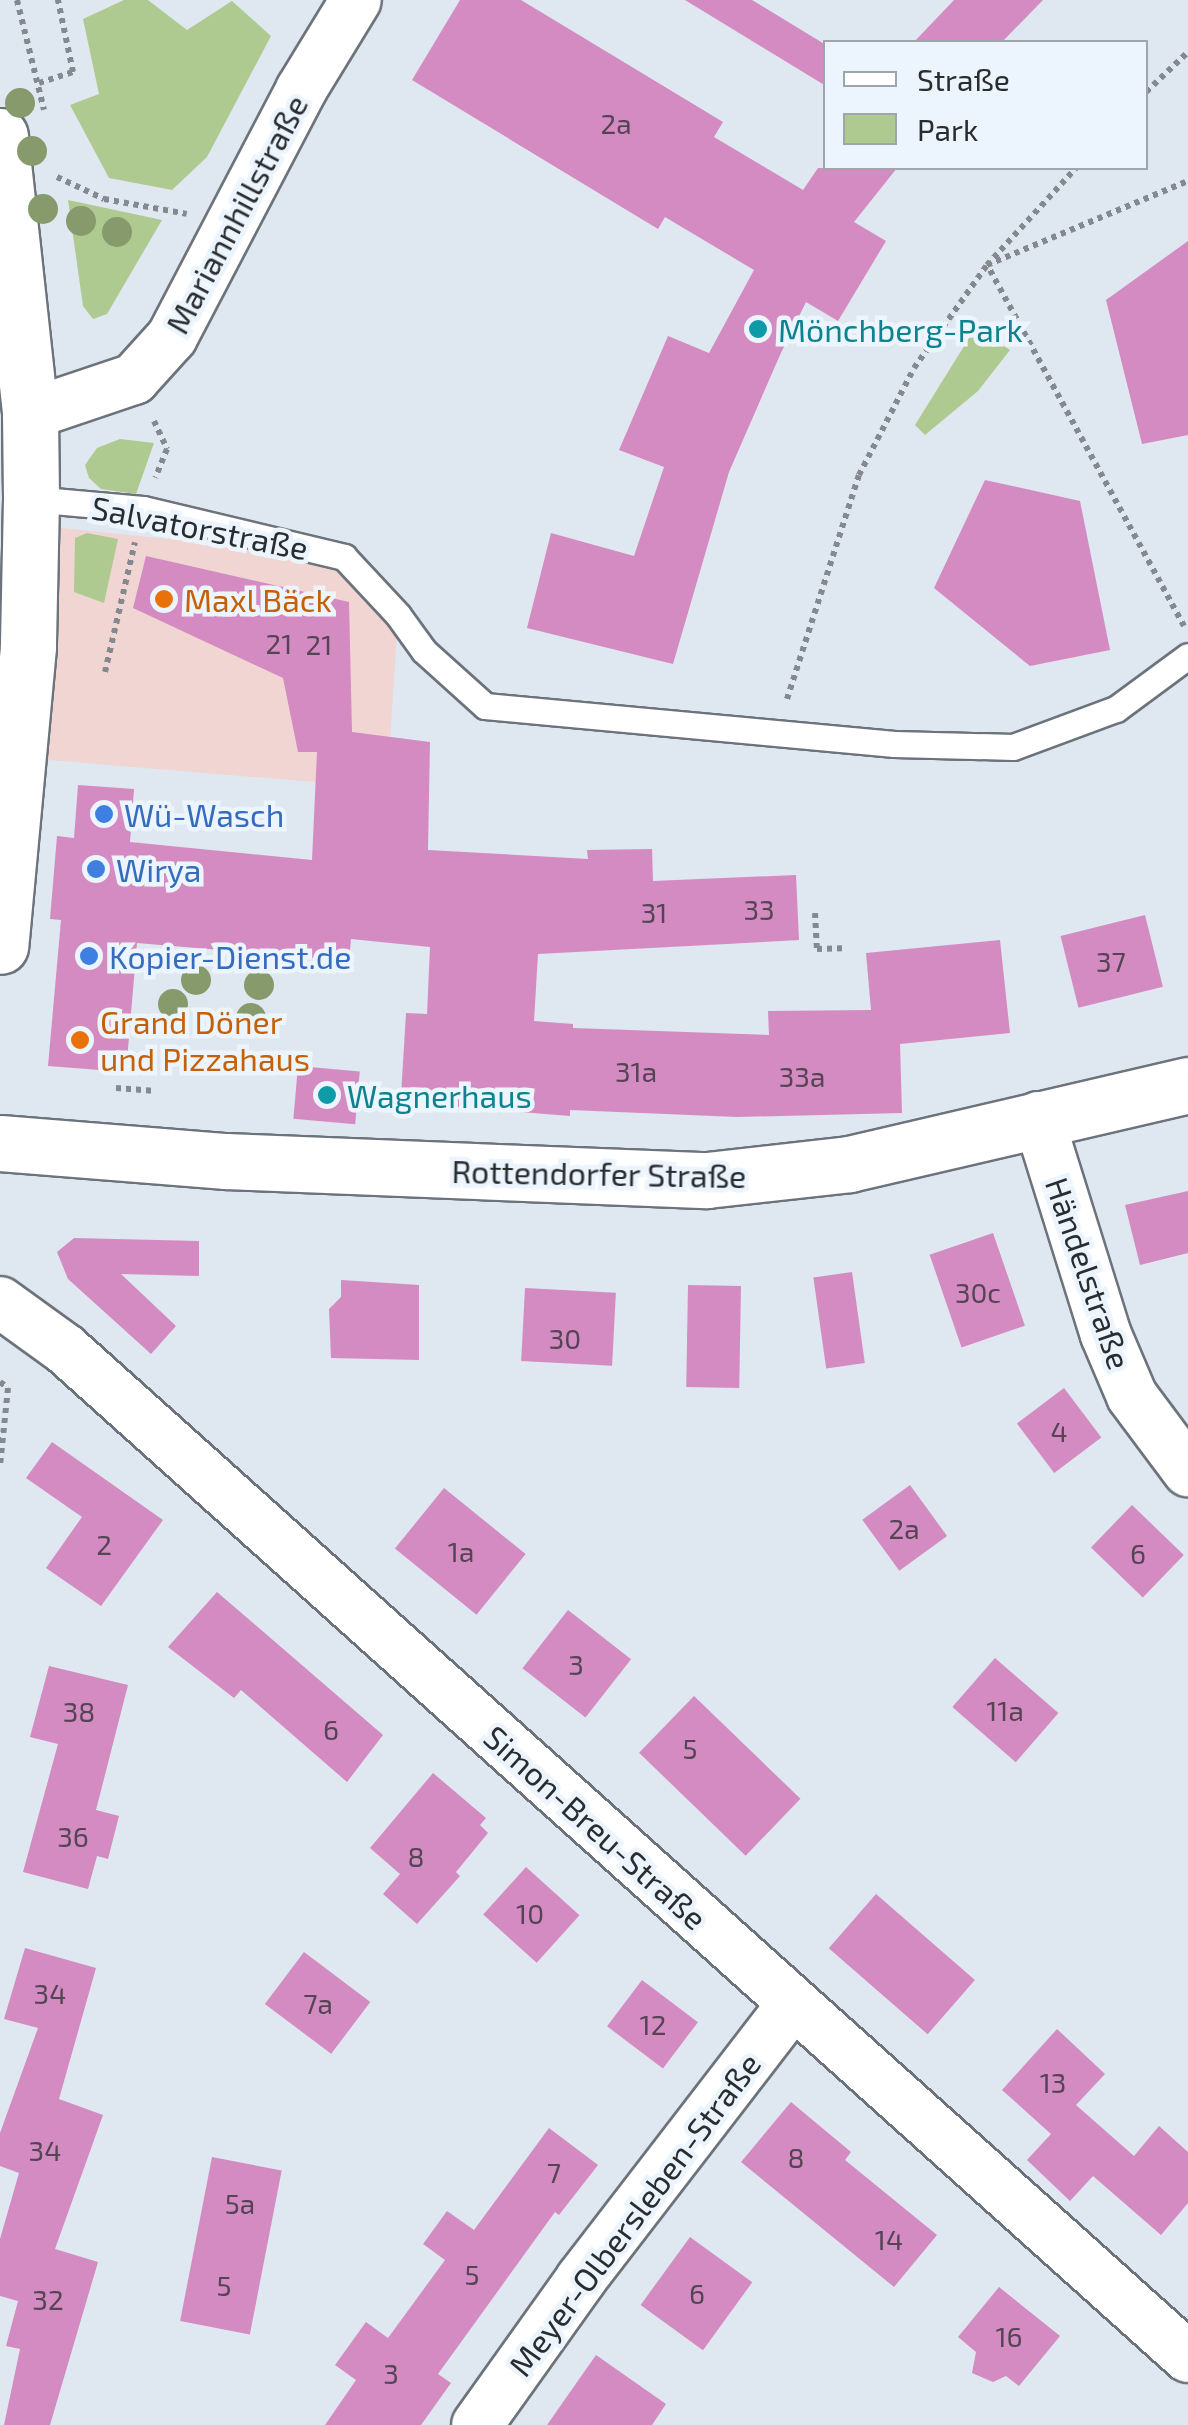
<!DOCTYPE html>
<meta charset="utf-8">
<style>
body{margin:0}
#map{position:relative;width:1188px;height:2425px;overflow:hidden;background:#dfe7f0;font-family:"Exo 2",sans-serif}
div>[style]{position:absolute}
.commercial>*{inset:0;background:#f0d5d2}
.green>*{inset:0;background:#afca90}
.building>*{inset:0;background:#d38bc2;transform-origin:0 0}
.path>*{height:6px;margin-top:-3px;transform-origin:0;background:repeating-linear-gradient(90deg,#84898f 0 5px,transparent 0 10px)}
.roads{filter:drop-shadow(2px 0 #6c737b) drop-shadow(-2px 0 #6c737b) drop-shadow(0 2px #6c737b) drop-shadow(0 -2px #6c737b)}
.service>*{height:25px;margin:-12.5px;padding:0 12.5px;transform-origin:12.5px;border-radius:12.5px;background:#fff}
.minor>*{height:50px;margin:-25px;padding:0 25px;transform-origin:25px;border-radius:25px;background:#fff}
.tertiary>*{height:55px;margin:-27.5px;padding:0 27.5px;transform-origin:27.5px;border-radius:27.5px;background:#fff}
.trees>*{width:30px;height:30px;margin:-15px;border-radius:50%;background:#869a6c}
.dots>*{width:28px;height:28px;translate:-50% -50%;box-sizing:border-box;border:5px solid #ecf5fd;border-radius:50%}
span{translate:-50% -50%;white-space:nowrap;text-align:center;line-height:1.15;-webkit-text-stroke:9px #ecf5fd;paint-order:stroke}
.number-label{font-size:28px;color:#544454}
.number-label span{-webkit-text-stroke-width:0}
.street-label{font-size:32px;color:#2a2d30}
.culture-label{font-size:32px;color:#0d838f}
.left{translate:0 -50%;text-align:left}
.food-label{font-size:32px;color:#c56008}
.shop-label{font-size:32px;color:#366cbe}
.legend{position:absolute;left:823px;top:40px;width:325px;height:130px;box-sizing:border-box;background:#ecf5fd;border:2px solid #9ea5ab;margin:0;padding:12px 18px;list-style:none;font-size:30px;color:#2a2d30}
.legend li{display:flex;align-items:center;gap:20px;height:50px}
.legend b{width:50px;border:2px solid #9ea5ab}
</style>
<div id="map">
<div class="commercial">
<i style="clip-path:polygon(61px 528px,344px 557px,398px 615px,387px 788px,25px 758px)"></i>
</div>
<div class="green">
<i style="clip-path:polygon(124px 0,148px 0,187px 30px,232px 1px,271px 36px,207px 157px,172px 190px,109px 178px,70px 105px,99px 94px,83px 19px)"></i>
<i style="clip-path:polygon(68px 200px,162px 220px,107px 314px,93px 319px,83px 306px)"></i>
<i style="clip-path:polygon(976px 327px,1010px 350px,978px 391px,925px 435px,915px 425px)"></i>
<i style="clip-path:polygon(120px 439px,154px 443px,136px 494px,101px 489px,89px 478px,85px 465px,97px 448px)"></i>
<i style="clip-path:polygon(87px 533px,118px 539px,104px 603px,74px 592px,75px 538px)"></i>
</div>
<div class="building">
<i style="clip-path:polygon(460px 0,521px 0,723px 122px,714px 137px,803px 190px,818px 168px,897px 168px,854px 222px,886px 241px,838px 321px,806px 302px,780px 355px,729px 472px,673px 664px,527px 628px,551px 533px,634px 556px,664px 467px,619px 450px,668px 336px,709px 353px,754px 270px,665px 217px,658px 229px,412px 80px)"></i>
<i style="clip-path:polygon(685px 0,752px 0,826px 45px,826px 86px)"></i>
<i style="clip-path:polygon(954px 0,1043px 0,1002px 42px,914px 42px)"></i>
<i style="clip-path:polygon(1188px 241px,1188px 435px,1142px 444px,1106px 300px)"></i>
<i style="clip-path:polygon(985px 480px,1080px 501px,1110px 650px,1030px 666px,934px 588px)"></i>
<i style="clip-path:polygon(146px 556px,349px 602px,352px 732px,430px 742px,428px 850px,588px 859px,587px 850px,652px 849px,653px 881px,796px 875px,799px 940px,538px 954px,534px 1021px,573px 1024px,573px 1028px,769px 1035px,768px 1011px,871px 1010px,866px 953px,1000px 940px,1010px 1033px,900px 1044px,902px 1113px,737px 1117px,570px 1110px,570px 1116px,447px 1106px,448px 1099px,401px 1096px,406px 1013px,427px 1014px,430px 947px,351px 939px,349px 961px,137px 943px,126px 1072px,48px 1066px,61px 920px,50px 919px,57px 836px,74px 838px,78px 785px,134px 789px,130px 842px,312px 860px,317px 752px,298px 752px,283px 678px,133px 608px)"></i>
<i style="left:1145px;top:915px;width:74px;height:87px;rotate:76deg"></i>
<i style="left:298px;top:1066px;width:62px;height:53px;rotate:5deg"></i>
<i style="clip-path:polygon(1188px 1191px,1188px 1253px,1140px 1265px,1125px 1205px)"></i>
<i style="left:993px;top:1233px;width:98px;height:67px;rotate:71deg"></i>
<i style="clip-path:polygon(74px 1238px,199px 1241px,199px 1276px,121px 1274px,176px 1326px,151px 1354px,68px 1279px,57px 1252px)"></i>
<i style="left:852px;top:1272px;width:92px;height:39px;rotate:82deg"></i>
<i style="clip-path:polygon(341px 1280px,419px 1285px,419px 1360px,331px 1358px,329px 1309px,341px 1297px)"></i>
<i style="left:688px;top:1285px;width:53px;height:102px;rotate:1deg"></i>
<i style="left:525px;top:1288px;width:91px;height:73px;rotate:3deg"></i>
<i style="left:1064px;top:1388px;width:62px;height:59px;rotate:53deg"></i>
<i style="clip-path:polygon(52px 1442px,163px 1520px,101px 1606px,46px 1568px,82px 1517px,26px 1478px)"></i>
<i style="left:910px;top:1485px;width:63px;height:59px;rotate:54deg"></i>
<i style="left:444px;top:1488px;width:105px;height:78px;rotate:39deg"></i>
<i style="left:1132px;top:1505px;width:72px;height:59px;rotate:44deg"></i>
<i style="clip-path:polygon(217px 1592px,383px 1735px,347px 1782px,241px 1690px,234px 1698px,168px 1647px)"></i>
<i style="left:568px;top:1610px;width:80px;height:74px;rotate:38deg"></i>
<i style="left:995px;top:1658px;width:84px;height:65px;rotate:41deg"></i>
<i style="clip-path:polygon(49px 1666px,128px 1685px,96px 1810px,119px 1816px,108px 1859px,97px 1856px,88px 1889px,23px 1872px,58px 1744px,30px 1737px)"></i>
<i style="left:694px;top:1696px;width:148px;height:79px;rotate:44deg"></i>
<i style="clip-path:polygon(433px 1773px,486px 1818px,480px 1825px,488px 1833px,456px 1872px,460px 1876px,417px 1924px,383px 1894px,400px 1874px,370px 1848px)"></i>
<i style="left:526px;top:1867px;width:72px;height:64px;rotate:42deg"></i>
<i style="left:876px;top:1894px;width:131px;height:72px;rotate:41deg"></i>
<i style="clip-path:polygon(25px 1948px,96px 1968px,59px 2099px,103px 2115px,55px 2249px,98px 2262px,50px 2425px,4px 2425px,20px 2349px,6px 2346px,18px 2301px,0 2296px,0 2239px,19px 2173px,0 2166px,0 2133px,38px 2028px,4px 2019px)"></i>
<i style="left:304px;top:1952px;width:83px;height:65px;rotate:37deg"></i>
<i style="left:642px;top:1980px;width:70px;height:58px;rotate:37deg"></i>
<i style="clip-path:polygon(1057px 2029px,1105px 2074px,1076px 2105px,1134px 2156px,1159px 2126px,1188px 2152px,1188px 2203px,1161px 2235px,1093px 2176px,1070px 2201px,1027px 2160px,1051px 2134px,1002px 2090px)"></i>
<i style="clip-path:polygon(791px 2102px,851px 2152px,845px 2160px,937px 2235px,894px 2287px,741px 2162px)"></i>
<i style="clip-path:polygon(549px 2128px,598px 2165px,559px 2215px,555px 2212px,438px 2374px,451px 2383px,421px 2425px,325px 2425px,356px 2380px,335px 2365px,366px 2322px,388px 2338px,445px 2260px,423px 2244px,447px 2211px,474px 2230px)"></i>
<i style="left:212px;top:2157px;width:71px;height:167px;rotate:11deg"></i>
<i style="left:690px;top:2237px;width:77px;height:84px;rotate:36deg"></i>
<i style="clip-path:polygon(999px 2287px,1060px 2336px,1019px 2386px,1006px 2376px,993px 2382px,972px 2373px,976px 2352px,958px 2337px)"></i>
<i style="clip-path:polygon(596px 2355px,666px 2404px,652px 2425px,547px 2425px)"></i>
</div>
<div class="path">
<i style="left:17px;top:0;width:113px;rotate:76.2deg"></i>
<i style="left:39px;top:83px;width:36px;rotate:-18deg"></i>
<i style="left:73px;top:72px;width:74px;rotate:-101.8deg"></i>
<i style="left:1146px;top:92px;width:58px;rotate:-43.6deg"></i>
<i style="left:57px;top:177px;width:52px;rotate:25.1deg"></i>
<i style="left:104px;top:199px;width:84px;rotate:10.2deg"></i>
<i style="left:154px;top:421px;width:31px;rotate:65deg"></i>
<i style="left:167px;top:449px;width:31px;rotate:112deg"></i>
<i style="left:1184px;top:626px;width:411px;rotate:-118.6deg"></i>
<i style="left:987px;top:265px;width:218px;rotate:-22.7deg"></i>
<i style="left:105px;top:672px;width:133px;rotate:-77deg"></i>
<i style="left:787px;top:699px;width:235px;rotate:-72.2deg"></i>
<i style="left:859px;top:475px;width:120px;rotate:-62.8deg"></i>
<i style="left:914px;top:368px;width:126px;rotate:-54.7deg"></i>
<i style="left:987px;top:265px;width:132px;rotate:-47.5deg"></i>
<i style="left:815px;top:913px;width:36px;rotate:87deg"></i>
<i style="left:817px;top:949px;width:25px;rotate:-2deg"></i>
<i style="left:116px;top:1088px;width:40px;rotate:4.3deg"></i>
<i style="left:0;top:1382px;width:10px;rotate:37deg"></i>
<i style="left:8px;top:1388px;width:77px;rotate:95.9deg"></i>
</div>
<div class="roads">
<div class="service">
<i style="left:31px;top:499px;width:112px;rotate:5.1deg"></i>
<i style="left:143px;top:509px;width:207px;rotate:13.4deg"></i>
<i style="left:344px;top:557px;width:79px;rotate:47deg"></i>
<i style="left:398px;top:615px;width:44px;rotate:54.2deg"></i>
<i style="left:424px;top:651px;width:82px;rotate:42deg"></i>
<i style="left:485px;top:706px;width:411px;rotate:5.3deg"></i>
<i style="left:894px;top:744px;width:119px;rotate:1.4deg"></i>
<i style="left:1013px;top:747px;width:110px;rotate:-20.3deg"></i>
<i style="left:1116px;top:709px;width:89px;rotate:-36.4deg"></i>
</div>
<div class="minor">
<i style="left:30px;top:414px;width:110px;rotate:-18.6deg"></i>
<i style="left:134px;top:379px;width:57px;rotate:-47.9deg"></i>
<i style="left:172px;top:337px;width:279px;rotate:-62.4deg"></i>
<i style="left:301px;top:90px;width:105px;rotate:-58.6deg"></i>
<i style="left:1038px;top:1117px;width:228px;rotate:72.7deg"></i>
<i style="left:1106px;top:1335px;width:66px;rotate:66.9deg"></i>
<i style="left:1132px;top:1396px;width:94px;rotate:53.3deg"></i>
<i style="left:0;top:1302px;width:80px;rotate:35.9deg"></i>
<i style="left:65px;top:1349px;width:1509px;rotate:41.91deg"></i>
<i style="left:477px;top:2425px;width:179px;rotate:-54.5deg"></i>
<i style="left:581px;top:2279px;width:346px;rotate:-52.4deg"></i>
</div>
<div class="tertiary">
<i style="left:0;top:136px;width:280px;rotate:83.8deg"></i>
<i style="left:30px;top:414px;width:85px;rotate:89.3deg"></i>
<i style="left:31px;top:499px;width:148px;rotate:91.2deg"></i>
<i style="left:28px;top:647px;width:300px;rotate:95.3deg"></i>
<i style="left:0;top:1143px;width:227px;rotate:4.6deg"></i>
<i style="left:226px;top:1161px;width:481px;rotate:2.3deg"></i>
<i style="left:707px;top:1180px;width:143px;rotate:-6.4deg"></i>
<i style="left:849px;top:1164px;width:348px;rotate:-13.1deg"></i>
</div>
</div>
<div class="trees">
<i style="left:20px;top:103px"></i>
<i style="left:32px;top:151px"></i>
<i style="left:43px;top:209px"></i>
<i style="left:81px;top:221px"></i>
<i style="left:117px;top:232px"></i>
<i style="left:196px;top:980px"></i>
<i style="left:259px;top:985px"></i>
<i style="left:173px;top:1004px"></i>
<i style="left:251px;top:1018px"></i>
</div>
<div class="dots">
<i style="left:758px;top:329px;background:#0f9aa8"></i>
<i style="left:164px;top:599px;background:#e8710a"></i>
<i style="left:104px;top:814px;background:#3f7fe0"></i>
<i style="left:96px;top:869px;background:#3f7fe0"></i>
<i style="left:89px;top:956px;background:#3f7fe0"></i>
<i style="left:80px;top:1040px;background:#e8710a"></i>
<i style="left:327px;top:1095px;background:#0f9aa8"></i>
</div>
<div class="number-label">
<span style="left:616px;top:123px">2a</span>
<span style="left:279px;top:643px">21</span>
<span style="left:319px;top:644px">21</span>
<span style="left:759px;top:909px">33</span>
<span style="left:654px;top:912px">31</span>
<span style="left:1111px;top:961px">37</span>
<span style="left:636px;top:1071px">31a</span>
<span style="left:802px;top:1076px">33a</span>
<span style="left:978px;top:1292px">30c</span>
<span style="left:565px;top:1338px">30</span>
<span style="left:1059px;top:1431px">4</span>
<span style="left:904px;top:1528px">2a</span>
<span style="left:104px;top:1544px">2</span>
<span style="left:461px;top:1551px">1a</span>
<span style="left:1138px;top:1553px">6</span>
<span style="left:576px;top:1664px">3</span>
<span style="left:1005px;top:1710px">11a</span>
<span style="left:79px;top:1711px">38</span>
<span style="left:331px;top:1729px">6</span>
<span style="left:690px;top:1748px">5</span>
<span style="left:73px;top:1836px">36</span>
<span style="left:416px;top:1856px">8</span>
<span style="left:530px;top:1913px">10</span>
<span style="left:50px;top:1993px">34</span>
<span style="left:318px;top:2003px">7a</span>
<span style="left:653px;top:2024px">12</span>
<span style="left:1053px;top:2082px">13</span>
<span style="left:45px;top:2150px">34</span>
<span style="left:796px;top:2157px">8</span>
<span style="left:554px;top:2172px">7</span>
<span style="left:240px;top:2203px">5a</span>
<span style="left:889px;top:2239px">14</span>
<span style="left:472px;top:2274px">5</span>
<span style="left:224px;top:2285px">5</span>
<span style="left:697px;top:2293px">6</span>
<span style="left:48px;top:2299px">32</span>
<span style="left:1009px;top:2336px">16</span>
<span style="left:391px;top:2373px">3</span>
</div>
<div class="street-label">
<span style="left:236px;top:214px;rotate:-62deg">Mariannhillstraße</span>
<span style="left:200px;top:527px;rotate:11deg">Salvatorstraße</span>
<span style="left:599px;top:1173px;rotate:1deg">Rottendorfer Straße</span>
<span style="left:1089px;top:1273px;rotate:71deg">Händelstraße</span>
<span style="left:596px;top:1827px;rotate:42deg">Simon-Breu-Straße</span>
<span style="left:634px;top:2214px;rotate:-53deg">Meyer-Olbersleben-Straße</span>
</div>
<div class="culture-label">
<span class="left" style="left:778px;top:329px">Mönchberg-Park</span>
<span class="left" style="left:347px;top:1095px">Wagnerhaus</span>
</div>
<div class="food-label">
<span class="left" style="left:184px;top:599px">Maxl Bäck</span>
<span class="left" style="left:100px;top:1040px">Grand Döner<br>und Pizzahaus</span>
</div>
<div class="shop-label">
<span class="left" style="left:124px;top:814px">Wü-Wasch</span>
<span class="left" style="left:116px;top:869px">Wirya</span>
<span class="left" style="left:109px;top:956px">Kopier-Dienst.de</span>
</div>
<ul class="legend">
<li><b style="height:12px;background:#fff"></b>Straße</li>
<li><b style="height:28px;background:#afca90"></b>Park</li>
</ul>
</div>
